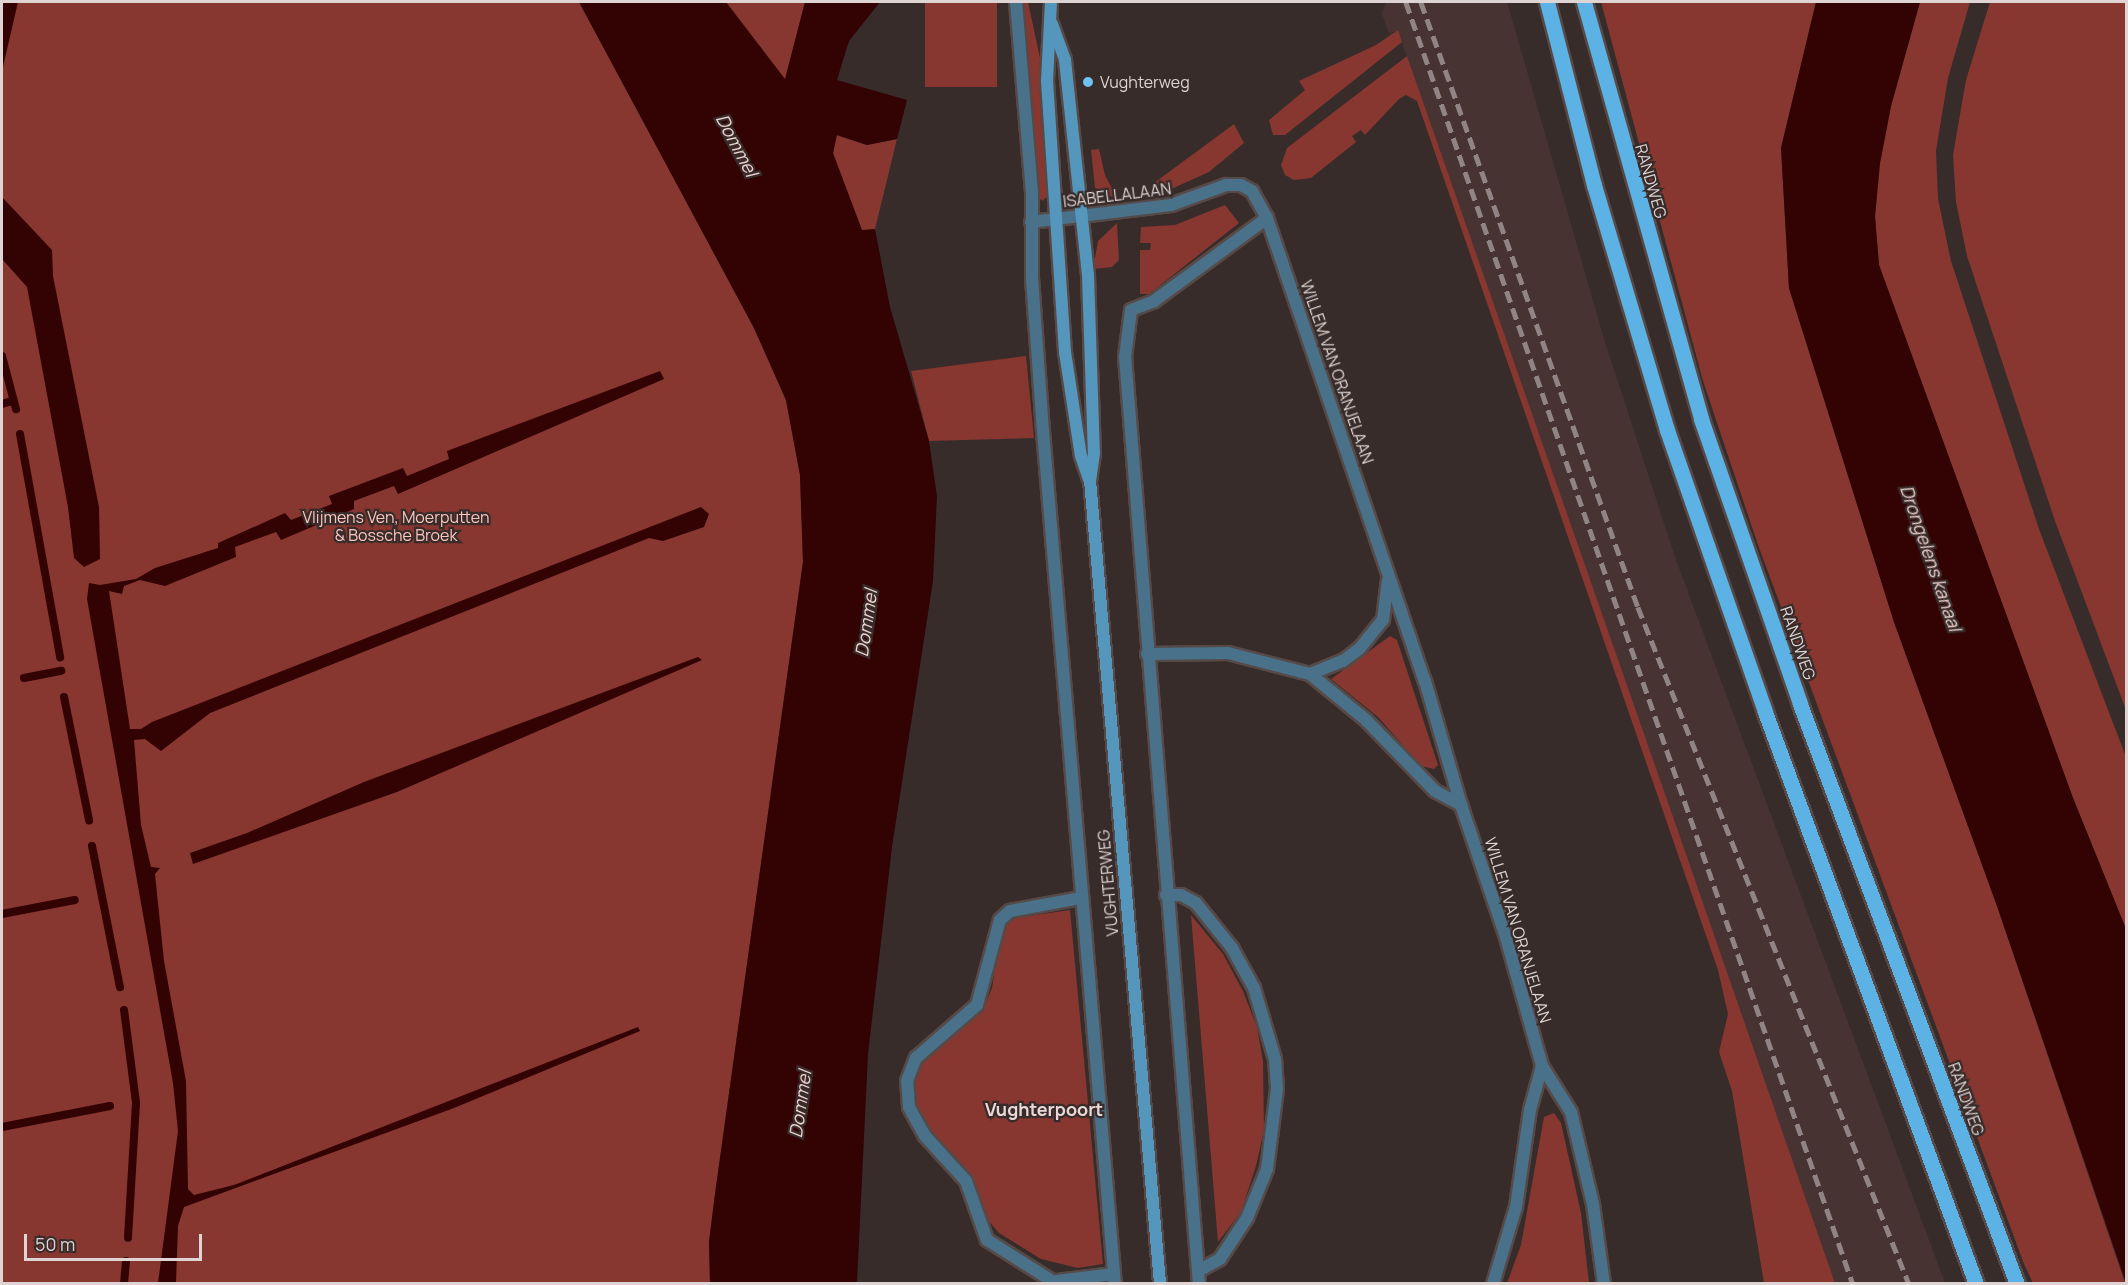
<!DOCTYPE html>
<style>
body{margin:0}
#map{position:relative;width:2128px;height:1285px;overflow:hidden;background:#382c2a;font-family:Manrope,sans-serif}
div>[style]{position:absolute}
.built>*{inset:0;background:#473331}
.green>*{inset:0;background:#873630;transform-origin:0 0}
.water>*{inset:0;background:#330203}
.stream>*{height:8px;margin:-4px;padding:0 4px;transform-origin:4px;border-radius:4px;background:#330203}
.roads{filter:drop-shadow(2px 0 #564a48) drop-shadow(-2px 0 #564a48) drop-shadow(0 2px #564a48) drop-shadow(0 -2px #564a48)}
.minor>*{height:12px;margin:-6px;padding:0 6px;transform-origin:6px;border-radius:6px;background:#4a718a}
.secondary>*{height:12px;margin:-6px;padding:0 6px;transform-origin:6px;border-radius:6px;background:#5596bd}
.primary>*{height:15px;margin:-7.5px;padding:0 7.5px;transform-origin:7.5px;border-radius:7.5px;background:#5cb2e4}
.rail>*{height:4.5px;margin-top:-2.25px;transform-origin:0;background:repeating-linear-gradient(90deg,#908584 0 12px,transparent 0 18px)}
.dots>*{width:16px;height:16px;translate:-50% -50%;box-sizing:border-box;border:3px solid #382c2a;border-radius:50%}
span{translate:-50% -50%;white-space:nowrap;text-align:center;line-height:1.15;-webkit-text-stroke:4.5px #382c2a;paint-order:stroke}
.poi-label{font-size:16px;color:#ddd4d3}
.left{translate:0 -50%;text-align:left}
.street-label{font-size:16px;color:#ddd4d3}
.park-label{font-size:16px;color:#fcc5be}
.water-label{font-size:18px;color:#eed2ce;font-style:italic}
.neighbourhood-label{font-size:18px;color:#ead9d6;font-weight:700}
.frame{position:absolute;inset:0;border:3px solid #ddd4d3;pointer-events:none}
.scale{position:absolute;left:24px;top:1234px;width:178px;height:27px;box-sizing:border-box;border:3px solid #ddd4d3;border-top:0;padding-left:8px;font-size:18px;line-height:21px;white-space:nowrap;color:#ddd4d3;-webkit-text-stroke:4px #382c2a;paint-order:stroke}
</style>
<div id="map">
<div class="built">
<i style="clip-path:polygon(1386px 2px,1507px 2px,1604px 339px,1675px 557px,1945px 1283px,1835px 1283px,1398px 31px,1389px 33px,1382px 14px)"></i>
</div>
<div class="green">
<i style="clip-path:polygon(2px 2px,579px 2px,754px 328px,786px 400px,800px 475px,803px 562px,715px 1194px,709px 1242px,710px 1283px,2px 1283px)"></i>
<i style="clip-path:polygon(726px 2px,805px 2px,785px 80px,732px 14px)"></i>
<i style="left:925px;top:2px;width:72px;height:85px"></i>
<i style="clip-path:polygon(1020px 2px,1028px 2px,1040px 58px,1048px 194px,1043px 201px,1037px 197px)"></i>
<i style="clip-path:polygon(1601px 2px,1816px 2px,1781px 148px,1789px 288px,1894px 622px,1997px 906px,2125px 1283px,2033px 1283px,2024px 1264px,1758px 545px,1703px 381px)"></i>
<i style="clip-path:polygon(1920px 2px,1970px 2px,1948px 78px,1936px 151px,1938px 199px,1951px 261px,2039px 529px,2126px 757px,2126px 929px,2073px 798px,1879px 265px,1875px 216px,1880px 163px,1891px 106px)"></i>
<i style="clip-path:polygon(1990px 2px,2126px 2px,2126px 710px,2055px 521px,1967px 256px,1956px 202px,1953px 155px,1966px 80px)"></i>
<i style="clip-path:polygon(1398px 30px,1402px 42px,1285px 135px,1273px 135px,1269px 120px,1305px 90px,1299px 81px,1376px 45px)"></i>
<i style="clip-path:polygon(1407px 56px,1679px 834px,1835px 1283px,1764px 1283px,1732px 1091px,1719px 1052px,1728px 1014px,1718px 970px,1417px 101px,1406px 95px,1399px 99px,1365px 135px,1361px 130px,1352px 136px,1356px 142px,1311px 178px,1294px 180px,1285px 175px,1281px 165px,1287px 148px)"></i>
<i style="clip-path:polygon(1234px 124px,1244px 143px,1209px 172px,1169px 190px,1154px 183px)"></i>
<i style="clip-path:polygon(836px 135px,867px 145px,897px 139px,875px 229px,862px 231px,850px 207px,833px 154px)"></i>
<i style="clip-path:polygon(1099px 149px,1105px 175px,1116px 196px,1114px 198px,1095px 188px,1091px 150px)"></i>
<i style="clip-path:polygon(1225px 205px,1239px 223px,1149px 294px,1140px 294px,1140px 250px,1150px 250px,1151px 243px,1140px 243px,1141px 227px,1175px 225px)"></i>
<i style="clip-path:polygon(1117px 223px,1119px 260px,1112px 267px,1093px 269px,1098px 241px)"></i>
<i style="clip-path:polygon(1026px 356px,1034px 438px,929px 441px,911px 371px)"></i>
<i style="clip-path:polygon(1390px 636px,1397px 640px,1417px 701px,1438px 765px,1434px 769px,1421px 766px,1378px 717px,1331px 679px)"></i>
<i style="clip-path:polygon(1070px 910px,1103px 1264px,1078px 1268px,1041px 1259px,999px 1233px,987px 1219px,972px 1177px,929px 1130px,917px 1105px,915px 1081px,922px 1064px,983px 1010px,992px 988px,999px 938px,1005px 927px,1015px 918px)"></i>
<i style="clip-path:polygon(1191px 915px,1223px 954px,1243px 991px,1257px 1027px,1263px 1061px,1264px 1130px,1256px 1166px,1241px 1212px,1218px 1242px)"></i>
<i style="clip-path:polygon(1554px 1113px,1561px 1123px,1581px 1213px,1589px 1283px,1507px 1283px,1521px 1245px,1544px 1117px)"></i>
</div>
<div class="water">
<i style="clip-path:polygon(2px 2px,18px 2px,2px 71px)"></i>
<i style="clip-path:polygon(579px 2px,726px 2px,785px 79px,805px 2px,880px 2px,849px 41px,837px 80px,907px 100px,897px 139px,867px 145px,837px 135px,833px 153px,862px 230px,875px 229px,890px 307px,929px 441px,937px 496px,933px 581px,892px 847px,868px 1054px,857px 1283px,710px 1283px,709px 1242px,715px 1194px,803px 562px,800px 475px,786px 400px,754px 328px)"></i>
<i style="clip-path:polygon(1816px 2px,1920px 2px,1891px 106px,1880px 163px,1875px 216px,1879px 265px,2073px 798px,2126px 929px,2126px 1283px,1997px 906px,1894px 622px,1789px 288px,1781px 148px)"></i>
<i style="clip-path:polygon(2px 197px,52px 250px,53px 276px,99px 507px,100px 559px,84px 567px,74px 558px,68px 507px,27px 287px,2px 259px)"></i>
<i style="clip-path:polygon(660px 371px,664px 379px,398px 494px,394px 486px,354px 501px,354px 509px,281px 540px,276px 532px,235px 547px,236px 557px,165px 586px,140px 580px,124px 586px,122px 594px,109px 591px,130px 729px,141px 729px,152px 722px,701px 507px,709px 514px,704px 527px,663px 541px,649px 538px,210px 713px,161px 751px,145px 739px,134px 740px,141px 825px,151px 867px,160px 868px,155px 874px,164px 961px,186px 1081px,188px 1189px,194px 1195px,234px 1185px,638px 1027px,640px 1031px,454px 1108px,184px 1207px,178px 1226px,176px 1283px,158px 1283px,178px 1131px,173px 1083px,87px 599px,89px 583px,100px 585px,136px 579px,155px 568px,218px 548px,218px 543px,285px 513px,291px 520px,332px 504px,329px 496px,403px 468px,407px 476px,449px 459px,447px 451px)"></i>
<i style="clip-path:polygon(698px 657px,702px 660px,397px 792px,193px 864px,190px 853px,247px 833px,364px 782px)"></i>
</div>
<div class="stream">
<i style="left:2px;top:356px;width:55px;rotate:75.2deg"></i>
<i style="left:2px;top:404px;width:10px;rotate:-17deg"></i>
<i style="left:20px;top:434px;width:227px;rotate:79.8deg"></i>
<i style="left:24px;top:678px;width:38px;rotate:-11deg"></i>
<i style="left:64px;top:697px;width:126px;rotate:78.5deg"></i>
<i style="left:92px;top:846px;width:144px;rotate:78.8deg"></i>
<i style="left:2px;top:914px;width:74px;rotate:-10.9deg"></i>
<i style="left:124px;top:1010px;width:94px;rotate:82.6deg"></i>
<i style="left:136px;top:1103px;width:135px;rotate:93.4deg"></i>
<i style="left:2px;top:1127px;width:110px;rotate:-11deg"></i>
<i style="left:124px;top:1284px;width:23px;rotate:-85deg"></i>
</div>
<div class="roads">
<div class="minor">
<i style="left:1016px;top:2px;width:192px;rotate:85.2deg"></i>
<i style="left:1032px;top:193px;width:85px;rotate:90deg"></i>
<i style="left:1032px;top:278px;width:153px;rotate:85.9deg"></i>
<i style="left:1043px;top:431px;width:856px;rotate:85.18deg"></i>
<i style="left:1031px;top:222px;width:141px;rotate:-6.9deg"></i>
<i style="left:1171px;top:205px;width:59px;rotate:-20deg"></i>
<i style="left:1226px;top:185px;width:15px"></i>
<i style="left:1241px;top:185px;width:13px;rotate:29deg"></i>
<i style="left:1252px;top:191px;width:31px;rotate:61deg"></i>
<i style="left:1267px;top:218px;width:489px;rotate:71.2deg"></i>
<i style="left:1425px;top:681px;width:129px;rotate:73.8deg"></i>
<i style="left:1461px;top:805px;width:136px;rotate:71.2deg"></i>
<i style="left:1505px;top:934px;width:137px;rotate:74.3deg"></i>
<i style="left:1542px;top:1066px;width:54px;rotate:57.8deg"></i>
<i style="left:1571px;top:1112px;width:95px;rotate:76.6deg"></i>
<i style="left:1593px;top:1204px;width:81px;rotate:82.2deg"></i>
<i style="left:1147px;top:654px;width:81px;rotate:-0.7deg"></i>
<i style="left:1228px;top:653px;width:85px;rotate:14.4deg"></i>
<i style="left:1310px;top:674px;width:72px;rotate:39.4deg"></i>
<i style="left:1366px;top:720px;width:99px;rotate:45.8deg"></i>
<i style="left:1435px;top:791px;width:30px;rotate:28deg"></i>
<i style="left:1310px;top:674px;width:35px;rotate:-22deg"></i>
<i style="left:1343px;top:661px;width:21px;rotate:-37deg"></i>
<i style="left:1360px;top:648px;width:36px;rotate:-51deg"></i>
<i style="left:1383px;top:620px;width:39px;rotate:-83deg"></i>
<i style="left:1166px;top:895px;width:15px"></i>
<i style="left:1181px;top:895px;width:17px;rotate:28deg"></i>
<i style="left:1196px;top:903px;width:58px;rotate:51.3deg"></i>
<i style="left:1232px;top:948px;width:46px;rotate:61.2deg"></i>
<i style="left:1254px;top:988px;width:74px;rotate:73.5deg"></i>
<i style="left:1275px;top:1059px;width:30px;rotate:86deg"></i>
<i style="left:1277px;top:1089px;width:81px;rotate:97.1deg"></i>
<i style="left:1267px;top:1169px;width:53px;rotate:112.2deg"></i>
<i style="left:1247px;top:1218px;width:49px;rotate:123.4deg"></i>
<i style="left:1220px;top:1259px;width:25px;rotate:151deg"></i>
<i style="left:1057px;top:1281px;width:57px;rotate:-7deg"></i>
<i style="left:1057px;top:1284px;width:83px;rotate:-147.8deg"></i>
<i style="left:987px;top:1240px;width:63px;rotate:-109.6deg"></i>
<i style="left:966px;top:1181px;width:61px;rotate:-132.3deg"></i>
<i style="left:925px;top:1136px;width:33px;rotate:-119deg"></i>
<i style="left:909px;top:1107px;width:26px;rotate:-94deg"></i>
<i style="left:907px;top:1081px;width:25px;rotate:-69deg"></i>
<i style="left:916px;top:1058px;width:81px;rotate:-41deg"></i>
<i style="left:977px;top:1005px;width:88px;rotate:-74.9deg"></i>
<i style="left:1000px;top:920px;width:13px;rotate:-42deg"></i>
<i style="left:1010px;top:911px;width:71px;rotate:-10.5deg"></i>
<i style="left:1199px;top:1284px;width:930px;rotate:-94.56deg"></i>
<i style="left:1125px;top:357px;width:47px;rotate:-82.7deg"></i>
<i style="left:1131px;top:310px;width:25px;rotate:-21deg"></i>
<i style="left:1154px;top:301px;width:140px;rotate:-36.3deg"></i>
<i style="left:1493px;top:1284px;width:80px;rotate:-73.4deg"></i>
<i style="left:1516px;top:1207px;width:98px;rotate:-81.8deg"></i>
<i style="left:1530px;top:1110px;width:46px;rotate:-74.7deg"></i>
</div>
<div class="secondary">
<i style="left:1051px;top:2px;width:79px;rotate:92.9deg"></i>
<i style="left:1047px;top:81px;width:272px;rotate:86.2deg"></i>
<i style="left:1065px;top:352px;width:105px;rotate:81.3deg"></i>
<i style="left:1081px;top:456px;width:24px;rotate:71deg"></i>
<i style="left:1052px;top:24px;width:38px;rotate:70deg"></i>
<i style="left:1065px;top:60px;width:216px;rotate:83.9deg"></i>
<i style="left:1088px;top:275px;width:178px;rotate:88.1deg"></i>
<i style="left:1094px;top:453px;width:27px;rotate:98deg"></i>
<i style="left:1090px;top:480px;width:807px;rotate:85.02deg"></i>
</div>
<div class="primary">
<i style="left:1547px;top:2px;width:189px;rotate:75.6deg"></i>
<i style="left:1594px;top:185px;width:256px;rotate:73.4deg"></i>
<i style="left:1667px;top:430px;width:299px;rotate:70.8deg"></i>
<i style="left:1765px;top:712px;width:610px;rotate:69.75deg"></i>
<i style="left:1584px;top:2px;width:433px;rotate:74.3deg"></i>
<i style="left:1701px;top:419px;width:302px;rotate:70.8deg"></i>
<i style="left:1800px;top:704px;width:619px;rotate:69.49deg"></i>
</div>
</div>
<div class="rail">
<i style="left:1406px;top:2px;width:1358px;rotate:70.78deg"></i>
<i style="left:1421px;top:2px;width:643px;rotate:70.27deg"></i>
<i style="left:1638px;top:607px;width:729px;rotate:68.18deg"></i>
</div>
<div class="dots">
<i style="left:1088px;top:82px;background:#6ec2f3"></i>
</div>
<div class="poi-label">
<span class="left" style="left:1100px;top:82px">Vughterweg</span>
</div>
<div class="street-label">
<span style="left:1651px;top:181px;rotate:74deg">RANDWEG</span>
<span style="left:1117px;top:195px;rotate:-7deg">ISABELLALAAN</span>
<span style="left:1337px;top:372px;rotate:71deg">WILLEM VAN ORANJELAAN</span>
<span style="left:1798px;top:643px;rotate:71deg">RANDWEG</span>
<span style="left:1108px;top:883px;rotate:-95deg">VUGHTERWEG</span>
<span style="left:1518px;top:930px;rotate:73deg">WILLEM VAN ORANJELAAN</span>
<span style="left:1966px;top:1099px;rotate:70deg">RANDWEG</span>
</div>
<div class="park-label">
<span style="left:396px;top:526px">Vlijmens Ven, Moerputten<br>&amp; Bossche Broek</span>
</div>
<div class="water-label">
<span style="left:737px;top:145px;rotate:62deg">Dommel</span>
<span style="left:1931px;top:558px;rotate:71deg">Drongelens kanaal</span>
<span style="left:866px;top:623px;rotate:-82deg">Dommel</span>
<span style="left:800px;top:1104px;rotate:-82deg">Dommel</span>
</div>
<div class="neighbourhood-label">
<span style="left:1044px;top:1109px">Vughterpoort</span>
</div>
<div class="frame"></div>
<div class="scale">50 m</div>
</div>
